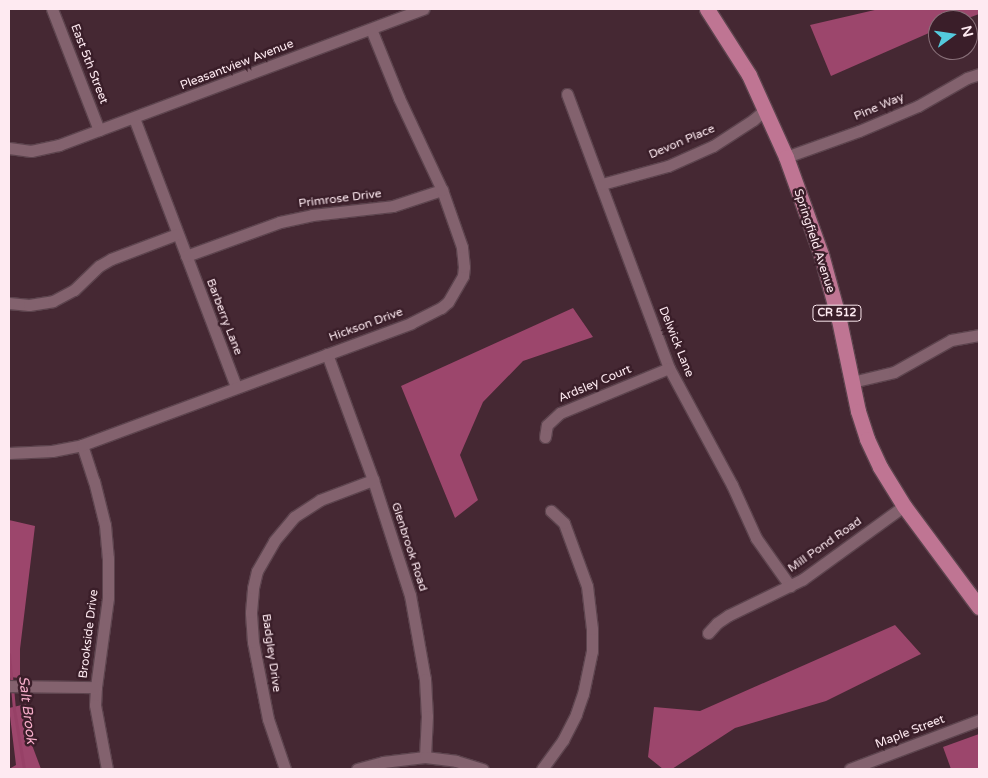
<!DOCTYPE html>
<style>
body{margin:0}
#map{position:relative;width:988px;height:778px;overflow:hidden;background:#452833;font-family:"Varela Round",sans-serif}
div>[style]{position:absolute}
.forest>*{inset:0;background:#9c466c}
.stream>*{height:3px;margin:-1.5px;padding:0 1.5px;transform-origin:1.5px;border-radius:1.5px;background:#974167}
.roads{filter:drop-shadow(1px 0 #5d444e) drop-shadow(-1px 0 #5d444e) drop-shadow(0 1px #5d444e) drop-shadow(0 -1px #5d444e)}
.minor>*{height:11px;margin:-5.5px;padding:0 5.5px;transform-origin:5.5px;border-radius:5.5px;background:#83626e}
.primary>*{height:15px;margin:-7.5px;padding:0 7.5px;transform-origin:7.5px;border-radius:7.5px;background:#bf7593}
span{translate:-50% -50%;white-space:nowrap;text-align:center;line-height:1.15;-webkit-text-stroke:5px #3a1e29;paint-order:stroke}
.shield-label span{padding:1px 4px;background:#3a1e29;border:1px solid;border-radius:4px;-webkit-text-stroke-width:0}
.shield-label{font-size:11px;color:#feeaf1;font-weight:700}
.street-label{font-size:12px;color:#feeaf1}
.water-label{font-size:14px;color:#f7aeca;font-style:italic}
.frame{position:absolute;inset:0;border:10px solid #feeaf1;pointer-events:none}
.north{position:absolute;left:928px;top:10px;width:50px;height:50px;box-sizing:border-box;background:#3a1e29;border:1px solid #887079;border-radius:50%;rotate:76deg;font-size:14px;font-weight:700;line-height:20px;text-align:center;color:#feeaf1}
.north::after{content:'';display:block;margin:auto;width:18px;height:22px;background:#54cadd;clip-path:polygon(50% 0,100% 100%,50% 72%,0 100%)}
</style>
<div id="map">
<div class="forest">
<i style="clip-path:polygon(879px 9px,979px 9px,979px 14px,963px 20px,938px 20px,938px 29px,831px 76px,810px 25px)"></i>
<i style="clip-path:polygon(573px 308px,593px 337px,523px 361px,483px 402px,460px 455px,478px 500px,455px 518px,401px 386px)"></i>
<i style="clip-path:polygon(9px 520px,35px 526px,20px 649px,20px 678px,9px 677px)"></i>
<i style="clip-path:polygon(895px 625px,921px 654px,826px 701px,735px 728px,672px 769px,663px 769px,648px 757px,654px 707px,700px 711px)"></i>
<i style="clip-path:polygon(26px 704px,32px 745px,41px 769px,9px 769px,16px 765px,9px 708px)"></i>
<i style="clip-path:polygon(979px 734px,979px 769px,951px 769px,943px 747px)"></i>
</div>
<div class="stream">
<i style="left:9px;top:654px;width:55px;rotate:84.8deg"></i>
<i style="left:14px;top:709px;width:61px;rotate:80.5deg"></i>
</div>
<div class="roads">
<div class="minor">
<i style="left:52px;top:9px;width:130px;rotate:68.8deg"></i>
<i style="left:567px;top:94px;width:292px;rotate:69.6deg"></i>
<i style="left:669px;top:368px;width:133px;rotate:61.7deg"></i>
<i style="left:732px;top:485px;width:58px;rotate:65.6deg"></i>
<i style="left:756px;top:538px;width:59px;rotate:54.7deg"></i>
<i style="left:134px;top:118px;width:288px;rotate:69.2deg"></i>
<i style="left:9px;top:148px;width:22px;rotate:8deg"></i>
<i style="left:31px;top:151px;width:29px;rotate:-12deg"></i>
<i style="left:59px;top:145px;width:389px;rotate:-20.5deg"></i>
<i style="left:786px;top:157px;width:77px;rotate:-19.6deg"></i>
<i style="left:859px;top:131px;width:64px;rotate:-23deg"></i>
<i style="left:918px;top:106px;width:56px;rotate:-29.7deg"></i>
<i style="left:967px;top:78px;width:13px;rotate:-18deg"></i>
<i style="left:602px;top:184px;width:68px;rotate:-15.3deg"></i>
<i style="left:668px;top:166px;width:49px;rotate:-24deg"></i>
<i style="left:713px;top:146px;width:48px;rotate:-33deg"></i>
<i style="left:753px;top:120px;width:17px;rotate:-40deg"></i>
<i style="left:186px;top:256px;width:100px;rotate:-19.9deg"></i>
<i style="left:280px;top:222px;width:33px;rotate:-12deg"></i>
<i style="left:312px;top:215px;width:81px;rotate:-6.3deg"></i>
<i style="left:393px;top:206px;width:52px;rotate:-18.1deg"></i>
<i style="left:9px;top:303px;width:20px;rotate:6deg"></i>
<i style="left:29px;top:305px;width:24px;rotate:-9deg"></i>
<i style="left:53px;top:301px;width:24px;rotate:-28deg"></i>
<i style="left:74px;top:290px;width:35px;rotate:-44deg"></i>
<i style="left:99px;top:266px;width:14px;rotate:-30deg"></i>
<i style="left:111px;top:259px;width:71px;rotate:-20.7deg"></i>
<i style="left:327px;top:354px;width:134px;rotate:69.9deg"></i>
<i style="left:373px;top:480px;width:121px;rotate:72.2deg"></i>
<i style="left:410px;top:595px;width:85px;rotate:79.9deg"></i>
<i style="left:425px;top:679px;width:37px;rotate:87deg"></i>
<i style="left:427px;top:716px;width:41px;rotate:92.8deg"></i>
<i style="left:852px;top:382px;width:43px;rotate:-13.4deg"></i>
<i style="left:894px;top:372px;width:65px;rotate:-29.3deg"></i>
<i style="left:951px;top:340px;width:28px;rotate:-10deg"></i>
<i style="left:545px;top:437px;width:12px;rotate:-81deg"></i>
<i style="left:547px;top:425px;width:18px;rotate:-43deg"></i>
<i style="left:560px;top:413px;width:118px;rotate:-22.4deg"></i>
<i style="left:82px;top:445px;width:38px;rotate:72deg"></i>
<i style="left:94px;top:481px;width:45px;rotate:76deg"></i>
<i style="left:105px;top:525px;width:33px;rotate:85deg"></i>
<i style="left:108px;top:558px;width:40px;rotate:90deg"></i>
<i style="left:108px;top:598px;width:90px;rotate:97.7deg"></i>
<i style="left:96px;top:687px;width:18px;rotate:93deg"></i>
<i style="left:95px;top:705px;width:65px;rotate:79.4deg"></i>
<i style="left:9px;top:453px;width:43px;rotate:-2.7deg"></i>
<i style="left:52px;top:451px;width:31px;rotate:-11deg"></i>
<i style="left:82px;top:445px;width:351px;rotate:-20.3deg"></i>
<i style="left:411px;top:323px;width:34px;rotate:-27deg"></i>
<i style="left:441px;top:308px;width:9px;rotate:-41deg"></i>
<i style="left:448px;top:302px;width:30px;rotate:-60deg"></i>
<i style="left:463px;top:276px;width:9px;rotate:-84deg"></i>
<i style="left:464px;top:267px;width:20px;rotate:-96deg"></i>
<i style="left:462px;top:247px;width:60px;rotate:-109.3deg"></i>
<i style="left:442px;top:190px;width:102px;rotate:-115.1deg"></i>
<i style="left:399px;top:98px;width:74px;rotate:-112.1deg"></i>
<i style="left:708px;top:633px;width:13px;rotate:-48deg"></i>
<i style="left:717px;top:623px;width:14px;rotate:-34deg"></i>
<i style="left:729px;top:615px;width:82px;rotate:-25.9deg"></i>
<i style="left:803px;top:579px;width:125px;rotate:-35.9deg"></i>
<i style="left:9px;top:686px;width:87px;rotate:0.7deg"></i>
<i style="left:285px;top:769px;width:53px;rotate:-108.8deg"></i>
<i style="left:268px;top:719px;width:78px;rotate:-101deg"></i>
<i style="left:253px;top:642px;width:30px;rotate:-94deg"></i>
<i style="left:251px;top:612px;width:24px;rotate:-85deg"></i>
<i style="left:253px;top:588px;width:17px;rotate:-77deg"></i>
<i style="left:257px;top:571px;width:34px;rotate:-60deg"></i>
<i style="left:274px;top:541px;width:31px;rotate:-50deg"></i>
<i style="left:294px;top:517px;width:31px;rotate:-33deg"></i>
<i style="left:320px;top:500px;width:57px;rotate:-20.7deg"></i>
<i style="left:357px;top:769px;width:27px;rotate:-15deg"></i>
<i style="left:383px;top:762px;width:42px;rotate:-6.8deg"></i>
<i style="left:425px;top:757px;width:31px;rotate:7deg"></i>
<i style="left:456px;top:761px;width:28px;rotate:17deg"></i>
<i style="left:542px;top:769px;width:36px;rotate:-54deg"></i>
<i style="left:563px;top:740px;width:29px;rotate:-63deg"></i>
<i style="left:576px;top:714px;width:21px;rotate:-71deg"></i>
<i style="left:583px;top:694px;width:44px;rotate:-78.2deg"></i>
<i style="left:592px;top:651px;width:22px;rotate:-90deg"></i>
<i style="left:592px;top:629px;width:43px;rotate:-96.6deg"></i>
<i style="left:587px;top:586px;width:67px;rotate:-110.1deg"></i>
<i style="left:564px;top:523px;width:18px;rotate:-137deg"></i>
<i style="left:850px;top:769px;width:138px;rotate:-20.8deg"></i>
</div>
<div class="primary">
<i style="left:707px;top:9px;width:78px;rotate:57.5deg"></i>
<i style="left:749px;top:75px;width:90px;rotate:65.7deg"></i>
<i style="left:786px;top:157px;width:103px;rotate:70.2deg"></i>
<i style="left:821px;top:254px;width:68px;rotate:74.7deg"></i>
<i style="left:839px;top:320px;width:93px;rotate:78.2deg"></i>
<i style="left:858px;top:411px;width:29px;rotate:72deg"></i>
<i style="left:867px;top:439px;width:31px;rotate:65deg"></i>
<i style="left:880px;top:467px;width:46px;rotate:58.4deg"></i>
<i style="left:904px;top:506px;width:126px;rotate:53.4deg"></i>
</div>
</div>
<div class="shield-label">
<span style="left:837px;top:313px">CR 512</span>
</div>
<div class="street-label">
<span style="left:89px;top:64px;rotate:69deg">East 5th Street</span>
<span style="left:237px;top:65px;rotate:-21deg">Pleasantview Avenue</span>
<span style="left:879px;top:107px;rotate:-23deg">Pine Way</span>
<span style="left:682px;top:142px;rotate:-23deg">Devon Place</span>
<span style="left:340px;top:199px;rotate:-7deg">Primrose Drive</span>
<span style="left:814px;top:241px;rotate:72deg">Springfield Avenue</span>
<span style="left:224px;top:317px;rotate:69deg">Barberry Lane</span>
<span style="left:366px;top:325px;rotate:-20deg">Hickson Drive</span>
<span style="left:676px;top:342px;rotate:68deg">Delwick Lane</span>
<span style="left:595px;top:384px;rotate:-23deg">Ardsley Court</span>
<span style="left:825px;top:545px;rotate:-35deg">Mill Pond Road</span>
<span style="left:409px;top:547px;rotate:72deg">Glenbrook Road</span>
<span style="left:89px;top:634px;rotate:-83deg">Brookside Drive</span>
<span style="left:271px;top:653px;rotate:82deg">Badgley Drive</span>
<span style="left:910px;top:732px;rotate:-21deg">Maple Street</span>
</div>
<div class="water-label">
<span style="left:27px;top:710px;rotate:83deg">Salt Brook</span>
</div>
<div class="frame"></div>
<div class="north">N</div>
</div>
